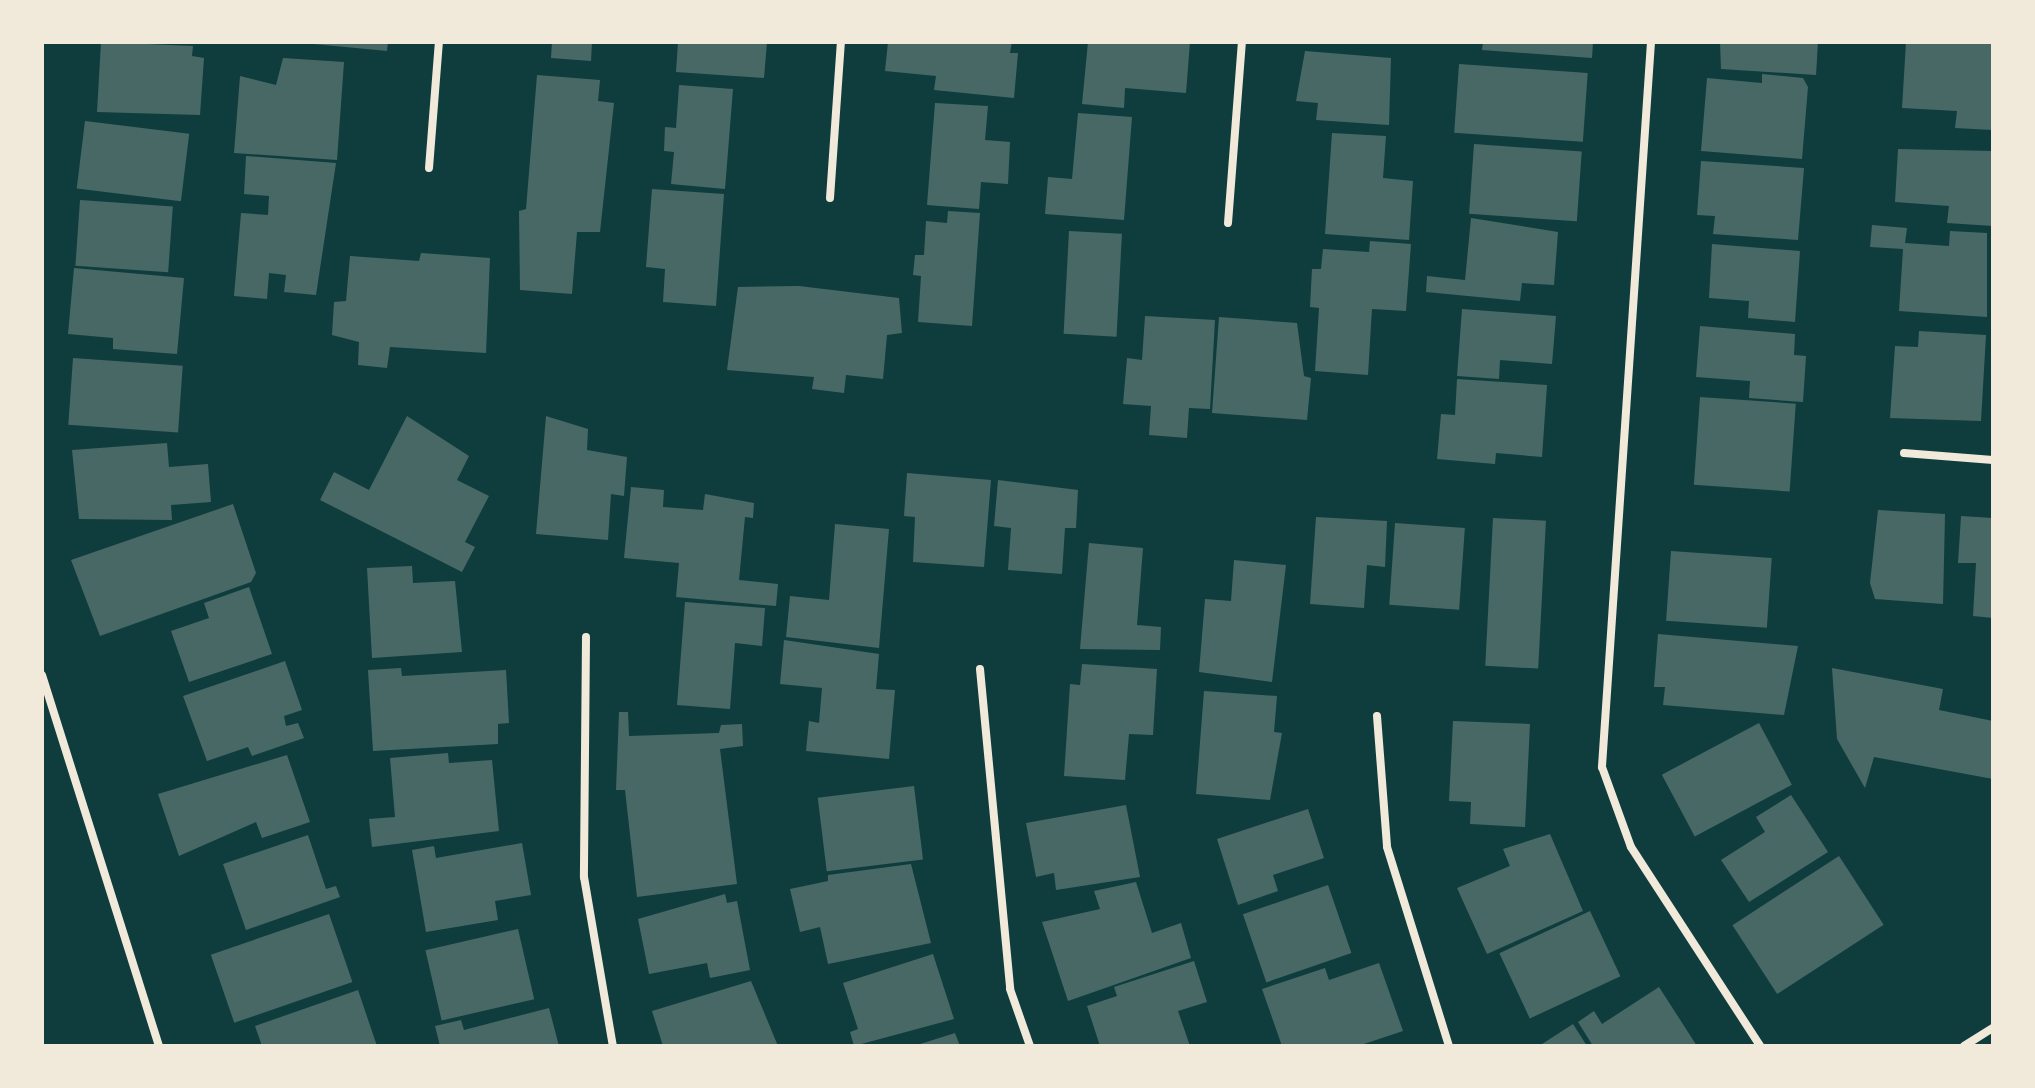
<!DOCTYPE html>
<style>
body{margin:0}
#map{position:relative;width:2035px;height:1088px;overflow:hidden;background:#0f3d3e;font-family:Mulish,sans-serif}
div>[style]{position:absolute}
.building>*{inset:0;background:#486865;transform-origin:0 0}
.minor>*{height:8px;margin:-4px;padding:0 4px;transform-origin:4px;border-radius:4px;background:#f1e9da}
span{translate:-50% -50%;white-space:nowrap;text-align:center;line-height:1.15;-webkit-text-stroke:8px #f1e9da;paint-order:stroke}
.frame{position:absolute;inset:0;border:44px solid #f1e9da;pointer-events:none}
</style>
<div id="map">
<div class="building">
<i style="clip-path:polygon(101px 42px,193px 46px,192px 56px,204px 58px,200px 115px,97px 112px)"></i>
<i style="clip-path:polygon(293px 42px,388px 42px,387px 51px)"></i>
<i style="clip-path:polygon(552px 42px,592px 42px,591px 61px,551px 58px)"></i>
<i style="clip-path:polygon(678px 42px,767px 42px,764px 78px,676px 72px)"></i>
<i style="clip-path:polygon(888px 42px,1012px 42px,1010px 53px,1018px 53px,1014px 98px,934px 90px,936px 76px,885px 71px)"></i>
<i style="clip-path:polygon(1088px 42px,1190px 42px,1186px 93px,1125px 88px,1124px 108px,1082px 104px)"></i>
<i style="clip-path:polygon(1483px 42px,1593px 42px,1592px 58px,1482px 50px)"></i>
<i style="clip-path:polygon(1720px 42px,1818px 42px,1816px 75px,1721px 69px)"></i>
<i style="clip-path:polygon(1906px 42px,1993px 43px,1993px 130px,1955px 128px,1957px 111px,1902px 108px)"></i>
<i style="clip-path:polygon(1305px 51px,1391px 58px,1389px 125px,1316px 120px,1318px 103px,1296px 101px)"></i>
<i style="clip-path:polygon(283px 58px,344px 62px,337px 160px,234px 153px,240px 76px,276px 85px)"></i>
<i style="left:1459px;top:64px;width:129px;height:69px;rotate:4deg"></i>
<i style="clip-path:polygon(1762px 74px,1803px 78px,1808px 87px,1802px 159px,1701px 151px,1707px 78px,1762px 83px)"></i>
<i style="clip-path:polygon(537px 75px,600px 80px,598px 101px,614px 103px,600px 232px,577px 232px,572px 294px,520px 290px,519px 211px,526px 209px)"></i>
<i style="clip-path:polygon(679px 85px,733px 89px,725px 189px,671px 184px,674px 152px,664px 151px,665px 127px,676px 128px)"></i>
<i style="clip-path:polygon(935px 103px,988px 106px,985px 140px,1010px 142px,1008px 184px,981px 182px,979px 209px,927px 205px)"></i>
<i style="clip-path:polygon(1078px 113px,1132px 117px,1124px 220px,1045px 214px,1048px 177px,1072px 179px)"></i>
<i style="left:85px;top:121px;width:105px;height:68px;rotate:7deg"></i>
<i style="clip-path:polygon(1332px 133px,1386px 136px,1383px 178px,1413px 181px,1409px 240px,1325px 234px)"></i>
<i style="left:1474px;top:144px;width:108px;height:70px;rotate:4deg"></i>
<i style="clip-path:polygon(1898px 149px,1993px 151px,1993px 226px,1947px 223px,1949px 206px,1895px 202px)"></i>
<i style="clip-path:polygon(246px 156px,336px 163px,316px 295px,284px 292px,286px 275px,269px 273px,267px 299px,234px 296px,241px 213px,268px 215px,269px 196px,244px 194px)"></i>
<i style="clip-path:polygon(1701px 161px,1804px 168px,1798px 240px,1713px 234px,1715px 216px,1697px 215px)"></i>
<i style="clip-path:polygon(652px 189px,724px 194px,716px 306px,663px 302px,665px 269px,646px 267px)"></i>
<i style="left:80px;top:200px;width:93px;height:66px;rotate:4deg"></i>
<i style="clip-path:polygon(948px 211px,980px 213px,972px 326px,918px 322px,921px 276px,913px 275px,915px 255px,924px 255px,926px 221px,947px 223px)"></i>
<i style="clip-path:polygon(1471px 218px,1558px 232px,1554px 285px,1522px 283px,1520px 301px,1426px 292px,1427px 276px,1465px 280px)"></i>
<i style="clip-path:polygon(1872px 225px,1907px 228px,1905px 243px,1949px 246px,1950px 231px,1987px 233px,1987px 317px,1899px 311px,1903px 249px,1870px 247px)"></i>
<i style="left:1069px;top:231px;width:53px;height:103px;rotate:3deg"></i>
<i style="clip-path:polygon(1370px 241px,1411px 244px,1406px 311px,1372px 309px,1368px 375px,1315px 371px,1319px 308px,1310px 307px,1312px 269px,1321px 269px,1323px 249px,1369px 252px)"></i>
<i style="clip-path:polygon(1712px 244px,1800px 251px,1795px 322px,1748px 318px,1749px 301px,1709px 298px)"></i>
<i style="clip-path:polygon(421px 253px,490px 258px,486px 353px,390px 347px,387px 368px,358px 365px,359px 342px,332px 335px,334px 302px,346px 301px,350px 256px,419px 261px)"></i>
<i style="clip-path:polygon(74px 268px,184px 278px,177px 354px,113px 349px,113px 338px,68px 334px)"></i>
<i style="clip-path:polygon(799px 286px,899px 298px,902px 333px,887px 335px,883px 379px,846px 375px,844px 393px,812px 389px,814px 377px,727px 370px,738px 287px)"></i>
<i style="clip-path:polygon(1462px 309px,1556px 316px,1552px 364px,1500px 360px,1499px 379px,1457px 376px)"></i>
<i style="clip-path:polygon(1145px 316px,1215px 320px,1210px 409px,1189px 408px,1187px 438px,1149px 435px,1151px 406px,1123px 404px,1127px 358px,1142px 360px)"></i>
<i style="clip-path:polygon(1219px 317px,1297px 323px,1304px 376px,1311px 378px,1307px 420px,1212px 413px)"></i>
<i style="clip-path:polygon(1700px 326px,1795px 334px,1794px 355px,1806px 356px,1803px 402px,1749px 398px,1750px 381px,1696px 377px)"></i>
<i style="clip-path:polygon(1919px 331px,1986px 335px,1981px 421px,1890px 418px,1895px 346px,1918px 347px)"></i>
<i style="left:73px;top:358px;width:110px;height:67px;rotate:4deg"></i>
<i style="clip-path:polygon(1457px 379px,1547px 385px,1542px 457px,1496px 453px,1495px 464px,1437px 459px,1441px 414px,1455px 415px)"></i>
<i style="left:1700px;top:397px;width:96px;height:88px;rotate:4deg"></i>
<i style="clip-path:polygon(407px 416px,469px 456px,457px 480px,489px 496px,465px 542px,475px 547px,462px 572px,320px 500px,334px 472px,369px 490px)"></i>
<i style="clip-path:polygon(546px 416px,588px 429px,587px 450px,627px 457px,624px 496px,611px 494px,608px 540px,536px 534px)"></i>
<i style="clip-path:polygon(167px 443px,169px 467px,208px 464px,211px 502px,171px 505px,172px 520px,79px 519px,72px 450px)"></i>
<i style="clip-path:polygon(907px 473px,991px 480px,984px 567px,913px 562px,915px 517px,904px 516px)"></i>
<i style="clip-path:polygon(998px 480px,1078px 490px,1076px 528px,1065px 528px,1062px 574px,1008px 570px,1011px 528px,994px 526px)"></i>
<i style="clip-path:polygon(631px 487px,664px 490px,663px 507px,703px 510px,705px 494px,754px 503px,753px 518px,745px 517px,739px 580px,778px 584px,776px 606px,676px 597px,679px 563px,624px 558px)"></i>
<i style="clip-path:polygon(233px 504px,256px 573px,251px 582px,100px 636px,71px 560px)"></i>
<i style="clip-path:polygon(1878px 510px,1945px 514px,1943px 604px,1875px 599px,1870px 583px)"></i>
<i style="clip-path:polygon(1961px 516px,1993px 518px,1993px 618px,1973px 616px,1976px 563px,1958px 563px)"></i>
<i style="clip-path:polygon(1316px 517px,1387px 521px,1385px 567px,1367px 565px,1364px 608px,1310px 604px)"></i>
<i style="left:1493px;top:518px;width:53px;height:148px;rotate:3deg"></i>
<i style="left:1395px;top:523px;width:70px;height:82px;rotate:4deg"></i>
<i style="clip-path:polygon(835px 524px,889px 529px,879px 648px,786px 637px,790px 596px,829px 600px)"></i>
<i style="clip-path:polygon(1089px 543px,1143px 548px,1137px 625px,1161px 627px,1160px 650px,1080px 649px)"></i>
<i style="left:1671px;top:551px;width:101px;height:70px;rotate:4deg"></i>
<i style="clip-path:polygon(1234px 560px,1286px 565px,1272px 682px,1199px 672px,1205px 599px,1231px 601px)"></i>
<i style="clip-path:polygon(412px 566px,413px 583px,455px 581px,462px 652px,372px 658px,367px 568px)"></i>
<i style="clip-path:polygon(249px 587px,272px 654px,189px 682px,171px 631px,209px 618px,204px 603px)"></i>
<i style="clip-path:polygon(685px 602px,765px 608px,762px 646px,735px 643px,730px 709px,677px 705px)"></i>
<i style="clip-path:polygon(1658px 634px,1798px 646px,1784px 715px,1663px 705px,1665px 687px,1654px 687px)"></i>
<i style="clip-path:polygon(784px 640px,879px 654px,876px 689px,895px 690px,889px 759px,806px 751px,809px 721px,819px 723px,822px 688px,780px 684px)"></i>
<i style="clip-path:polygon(285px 661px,302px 710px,284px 716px,286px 726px,298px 723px,304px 738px,252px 756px,248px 747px,207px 761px,183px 696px)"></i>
<i style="clip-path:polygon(1082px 664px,1157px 669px,1153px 735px,1129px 734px,1125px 780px,1064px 776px,1070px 684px,1080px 685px)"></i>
<i style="clip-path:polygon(401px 668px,402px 676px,506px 670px,509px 723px,498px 724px,498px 744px,373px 751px,368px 670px)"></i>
<i style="clip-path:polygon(1832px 668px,1943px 689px,1939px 710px,1993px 721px,1993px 779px,1874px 757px,1865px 788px,1837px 739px)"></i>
<i style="clip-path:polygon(1204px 691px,1277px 696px,1274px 732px,1282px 733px,1270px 800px,1196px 794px)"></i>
<i style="clip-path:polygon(619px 712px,628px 712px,629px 736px,719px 733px,721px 725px,742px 724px,743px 746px,720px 749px,737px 884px,637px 897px,625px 790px,616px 790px)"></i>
<i style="clip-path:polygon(1453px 721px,1530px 724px,1525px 827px,1470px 824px,1471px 802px,1449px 801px)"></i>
<i style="left:1759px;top:723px;width:70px;height:110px;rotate:62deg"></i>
<i style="clip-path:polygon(448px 753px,449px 763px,492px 760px,499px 831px,372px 847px,369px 819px,395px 817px,390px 758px)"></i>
<i style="clip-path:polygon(287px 755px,310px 822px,262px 838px,256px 822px,179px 856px,158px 794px)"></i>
<i style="left:914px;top:786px;width:74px;height:97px;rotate:83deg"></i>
<i style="clip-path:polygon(1791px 795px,1828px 852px,1749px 902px,1721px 860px,1765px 832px,1756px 817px)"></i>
<i style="clip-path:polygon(1126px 805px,1140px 877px,1056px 890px,1054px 873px,1036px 877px,1026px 823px)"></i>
<i style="clip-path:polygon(1308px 809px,1324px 858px,1273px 875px,1278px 891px,1238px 905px,1217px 839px)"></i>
<i style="clip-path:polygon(1550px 834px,1583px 911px,1487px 954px,1457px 888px,1510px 866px,1503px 849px)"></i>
<i style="clip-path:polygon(308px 835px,326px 889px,336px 886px,340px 897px,246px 930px,223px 864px)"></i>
<i style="clip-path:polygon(522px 843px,531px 895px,495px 901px,498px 920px,426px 932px,412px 850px,434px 846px,436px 858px)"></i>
<i style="left:1839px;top:856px;width:82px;height:127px;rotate:57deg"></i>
<i style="clip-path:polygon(911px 864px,931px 943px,828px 964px,820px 927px,800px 932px,790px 889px,828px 881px,828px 875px)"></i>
<i style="clip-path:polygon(1136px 882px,1152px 933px,1181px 923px,1191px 958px,1068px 1001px,1042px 922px,1100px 909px,1094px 891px)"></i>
<i style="left:1328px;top:885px;width:72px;height:90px;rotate:71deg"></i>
<i style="clip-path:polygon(725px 894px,727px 903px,737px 901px,750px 970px,710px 978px,707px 963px,649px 974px,638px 919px)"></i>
<i style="left:1590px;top:911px;width:72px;height:100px;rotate:65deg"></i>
<i style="left:329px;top:914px;width:72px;height:125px;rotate:71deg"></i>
<i style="left:518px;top:929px;width:72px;height:95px;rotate:77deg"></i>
<i style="clip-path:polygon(933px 954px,954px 1019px,854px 1046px,850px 1032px,858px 1029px,843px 983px)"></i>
<i style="clip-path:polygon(1194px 961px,1207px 1002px,1178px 1011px,1190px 1046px,1100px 1046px,1087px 1006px,1117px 996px,1114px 987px)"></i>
<i style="clip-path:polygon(1379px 963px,1403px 1031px,1358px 1046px,1282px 1046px,1262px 989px,1325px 968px,1329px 980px)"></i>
<i style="clip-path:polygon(751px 981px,778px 1046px,663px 1046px,652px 1011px)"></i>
<i style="clip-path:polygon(1659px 987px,1697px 1046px,1593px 1046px,1578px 1022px,1594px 1011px,1602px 1024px)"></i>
<i style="clip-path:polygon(358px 990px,377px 1046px,262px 1046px,255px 1026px)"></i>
<i style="clip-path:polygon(549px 1008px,559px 1046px,440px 1046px,435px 1026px,461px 1020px,464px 1030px)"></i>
<i style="clip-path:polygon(1573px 1024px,1587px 1046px,1539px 1046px)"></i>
<i style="clip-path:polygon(955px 1033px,960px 1046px,917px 1046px,917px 1045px)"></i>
</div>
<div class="minor">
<i style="left:1651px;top:42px;width:727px;rotate:93.87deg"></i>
<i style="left:1602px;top:767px;width:85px;rotate:70.1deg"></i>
<i style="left:1631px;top:847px;width:237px;rotate:57deg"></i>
<i style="left:429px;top:168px;width:126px;rotate:-85.5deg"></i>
<i style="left:830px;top:198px;width:156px;rotate:-86deg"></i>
<i style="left:1228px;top:223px;width:182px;rotate:-85.6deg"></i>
<i style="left:1904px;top:453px;width:89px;rotate:4.5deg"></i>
<i style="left:586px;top:637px;width:240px;rotate:90.5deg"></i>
<i style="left:584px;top:877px;width:171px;rotate:80.3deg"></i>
<i style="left:980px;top:669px;width:321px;rotate:84.6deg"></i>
<i style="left:1010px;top:989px;width:60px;rotate:70.7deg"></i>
<i style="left:42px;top:675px;width:389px;rotate:72.5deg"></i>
<i style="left:1377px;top:716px;width:131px;rotate:85.6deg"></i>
<i style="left:1387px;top:847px;width:208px;rotate:72.7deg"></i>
<i style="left:1964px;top:1046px;width:34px;rotate:-32deg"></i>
</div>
<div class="frame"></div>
</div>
